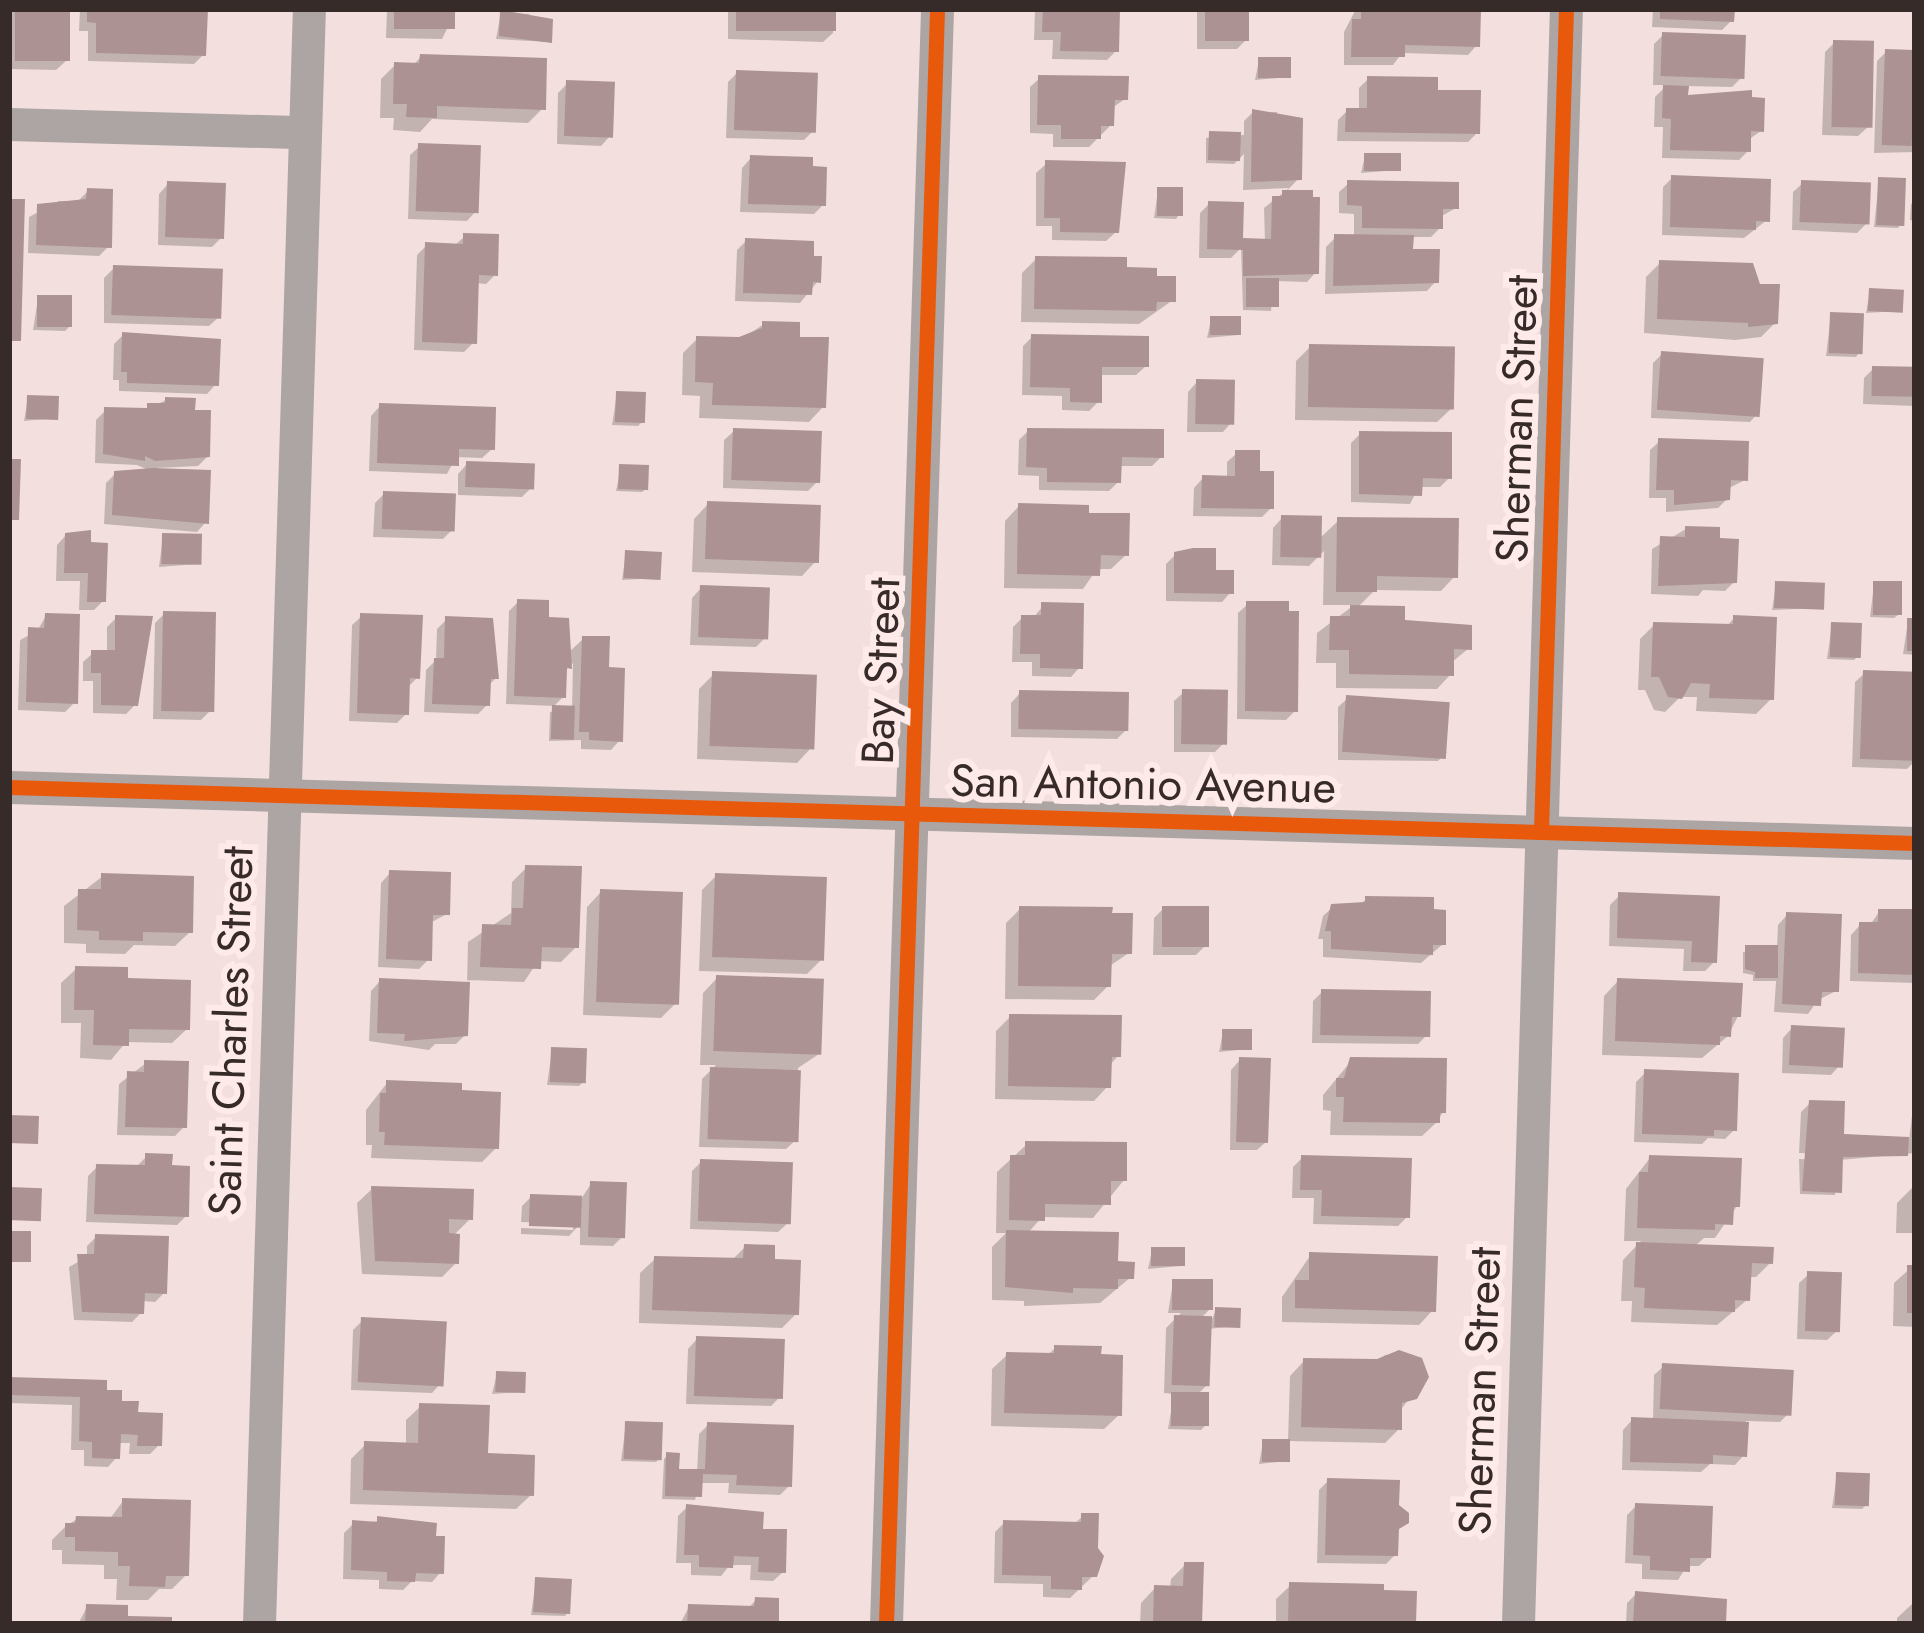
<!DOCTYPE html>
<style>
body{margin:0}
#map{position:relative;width:1924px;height:1633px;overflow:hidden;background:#f3e0de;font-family:Jost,sans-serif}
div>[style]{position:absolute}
.shadow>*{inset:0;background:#0003}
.building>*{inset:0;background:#ac9292;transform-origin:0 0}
.minor>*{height:33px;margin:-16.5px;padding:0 16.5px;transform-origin:16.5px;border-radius:16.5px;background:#aca5a4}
.cycleway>*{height:15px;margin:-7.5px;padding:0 7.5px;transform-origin:7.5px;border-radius:7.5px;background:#e8590c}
span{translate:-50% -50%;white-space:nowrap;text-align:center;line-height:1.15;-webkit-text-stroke:12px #feeae8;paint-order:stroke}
.street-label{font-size:45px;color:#372b2a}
.frame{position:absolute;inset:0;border:12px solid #372b2a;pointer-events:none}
</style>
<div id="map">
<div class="shadow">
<i style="clip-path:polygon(9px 9px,67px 9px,66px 61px,56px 70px,9px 69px)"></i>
<i style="clip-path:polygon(80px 9px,205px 9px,203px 55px,194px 64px,88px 61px,88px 31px,79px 31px)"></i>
<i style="clip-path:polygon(387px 9px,457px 9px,442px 39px,386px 38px)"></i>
<i style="clip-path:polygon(728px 9px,833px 9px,833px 33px,823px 42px,728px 39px)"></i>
<i style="clip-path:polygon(1035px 9px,1117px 9px,1116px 51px,1107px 60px,1052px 59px,1053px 40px,1034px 40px)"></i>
<i style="clip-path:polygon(1197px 9px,1246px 9px,1246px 40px,1237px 49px,1197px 49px)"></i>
<i style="clip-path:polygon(1356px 9px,1478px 9px,1477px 45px,1468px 55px,1402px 53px,1393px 65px,1344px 65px,1344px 32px)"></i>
<i style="clip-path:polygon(1653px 9px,1732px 9px,1731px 21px,1722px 30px,1652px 27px)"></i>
<i style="clip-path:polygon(501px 13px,529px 14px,549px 42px,496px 39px)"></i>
<i style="clip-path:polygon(1663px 35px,1741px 78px,1732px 87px,1686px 86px,1685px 98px,1761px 131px,1748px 140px,1748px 151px,1739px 160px,1662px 158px,1663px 127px,1654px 127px,1655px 97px,1667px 85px,1653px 85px,1654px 44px)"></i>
<i style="clip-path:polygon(1834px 43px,1868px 127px,1858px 136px,1822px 135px,1825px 52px)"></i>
<i style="clip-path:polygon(1886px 52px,1915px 53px,1915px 152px,1874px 153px,1877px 61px)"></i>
<i style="clip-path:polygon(421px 57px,543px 108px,528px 123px,432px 119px,420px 132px,393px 130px,394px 118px,380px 118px,381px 79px,395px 65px,412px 66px)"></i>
<i style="clip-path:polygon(1259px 60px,1288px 77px,1255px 80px)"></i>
<i style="clip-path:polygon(737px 73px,813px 131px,804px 140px,726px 138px,728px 82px)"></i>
<i style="clip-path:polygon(1040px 78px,1125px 99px,1112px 108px,1111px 125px,1089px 147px,1053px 147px,1053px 134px,1030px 133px,1030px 87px)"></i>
<i style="clip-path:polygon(1368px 79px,1435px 93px,1477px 133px,1468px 142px,1337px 141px,1338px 120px,1347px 111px,1359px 111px,1359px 88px)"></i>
<i style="clip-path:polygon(568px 83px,610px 136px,601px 146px,557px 144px,558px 93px)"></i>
<i style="clip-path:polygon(1253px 112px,1277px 112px,1299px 178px,1285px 193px,1316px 272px,1307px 282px,1274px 281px,1271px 311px,1243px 310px,1241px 248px,1231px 258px,1199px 258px,1200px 213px,1209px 204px,1241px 241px,1265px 242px,1264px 208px,1289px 188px,1243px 190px,1244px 154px,1234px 164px,1206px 163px,1206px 138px,1244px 135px,1244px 121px)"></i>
<i style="clip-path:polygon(420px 146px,476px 211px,467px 221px,408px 219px,410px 155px)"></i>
<i style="clip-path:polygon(1365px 156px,1398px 170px,1361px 173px)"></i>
<i style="clip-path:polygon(751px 158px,823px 205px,814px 214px,740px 212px,742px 168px)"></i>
<i style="clip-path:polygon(1046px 164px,1116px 232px,1106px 241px,1052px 240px,1052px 226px,1036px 226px,1036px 173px)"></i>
<i style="clip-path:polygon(1672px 178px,1767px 220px,1744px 238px,1662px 235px,1663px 187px)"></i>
<i style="clip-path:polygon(1879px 180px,1901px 224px,1898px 228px,1874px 227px)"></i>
<i style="clip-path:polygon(1349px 183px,1456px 208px,1440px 217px,1440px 228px,1431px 237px,1411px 237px,1410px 252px,1436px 281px,1427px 291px,1325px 294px,1326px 247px,1336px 237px,1354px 238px,1354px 214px,1339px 213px,1339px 192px)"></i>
<i style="clip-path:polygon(1803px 183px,1867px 223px,1857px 233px,1792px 230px,1793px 192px)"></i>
<i style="clip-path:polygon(168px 184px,222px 237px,212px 247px,158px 245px,159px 194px)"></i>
<i style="clip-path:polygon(1158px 190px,1179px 215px,1176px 219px,1154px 218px)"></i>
<i style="clip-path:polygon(88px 191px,109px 246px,99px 256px,28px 253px,29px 217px,59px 201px,78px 201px)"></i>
<i style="clip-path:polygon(1915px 200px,1915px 221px,1910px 220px,1911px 204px)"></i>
<i style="clip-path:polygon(465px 236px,495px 275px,486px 284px,476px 283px,474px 342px,464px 352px,414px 350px,417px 255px,426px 246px,454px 246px)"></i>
<i style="clip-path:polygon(746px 241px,818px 281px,800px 303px,735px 301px,737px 250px)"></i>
<i style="clip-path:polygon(1036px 259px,1124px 270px,1173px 300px,1139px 324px,1021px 322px,1022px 273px)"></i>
<i style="clip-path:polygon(1660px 263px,1758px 287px,1775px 323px,1761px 337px,1735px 340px,1644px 333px,1646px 277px)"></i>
<i style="clip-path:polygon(114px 268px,219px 317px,209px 326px,104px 323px,104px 278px)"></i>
<i style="clip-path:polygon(1870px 291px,1900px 311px,1866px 313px)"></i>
<i style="clip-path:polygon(38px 298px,69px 327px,65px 331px,33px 330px)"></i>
<i style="clip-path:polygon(1831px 315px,1859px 353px,1856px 357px,1826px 356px)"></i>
<i style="clip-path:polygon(1211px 319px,1238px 335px,1207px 338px)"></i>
<i style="clip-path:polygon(764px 324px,797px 340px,823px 407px,809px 422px,699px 418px,700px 396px,682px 395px,683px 353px,697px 339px,740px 340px)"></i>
<i style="clip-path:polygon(123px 335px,216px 384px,207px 394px,119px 391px,119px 380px,113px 380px,114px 344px)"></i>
<i style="clip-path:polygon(1032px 337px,1146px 366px,1136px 375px,1099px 375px,1099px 401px,1089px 411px,1062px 410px,1062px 396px,1022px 395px,1023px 346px)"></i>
<i style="clip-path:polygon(1310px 347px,1452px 408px,1437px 422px,1295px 420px,1296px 361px)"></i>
<i style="clip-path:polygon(1662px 354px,1759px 412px,1750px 422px,1651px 418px,1653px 363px)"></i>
<i style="clip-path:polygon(1873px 369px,1915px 370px,1915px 406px,1863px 404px,1864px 378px)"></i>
<i style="clip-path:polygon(1197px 382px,1232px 422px,1223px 432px,1187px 432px,1188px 392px)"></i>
<i style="clip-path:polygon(617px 394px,642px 422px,638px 426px,612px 425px)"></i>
<i style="clip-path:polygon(28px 398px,55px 418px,24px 421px)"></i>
<i style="clip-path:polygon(166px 400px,192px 413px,208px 456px,198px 466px,157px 468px,157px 473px,206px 522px,197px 532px,104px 524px,106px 483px,115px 474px,155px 473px,137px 465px,95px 463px,96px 420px,106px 410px,143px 411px)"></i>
<i style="clip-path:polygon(380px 406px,492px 449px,482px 458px,456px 457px,447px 474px,369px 471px,371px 416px)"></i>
<i style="clip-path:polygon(734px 431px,817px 482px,808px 491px,723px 488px,724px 440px)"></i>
<i style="clip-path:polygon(1028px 431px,1161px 457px,1152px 466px,1119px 466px,1118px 482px,1109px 491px,1039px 490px,1039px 476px,1018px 475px,1019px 440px)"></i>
<i style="clip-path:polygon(1360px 434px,1449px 478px,1440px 487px,1419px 487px,1410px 504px,1351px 502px,1351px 443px)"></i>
<i style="clip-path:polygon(1660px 441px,1745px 480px,1727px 489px,1727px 499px,1718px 508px,1666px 512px,1666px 498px,1649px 498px,1650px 450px)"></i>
<i style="clip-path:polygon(1237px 453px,1257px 474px,1271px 508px,1262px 517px,1193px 516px,1194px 488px,1203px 478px,1227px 479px,1227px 462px)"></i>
<i style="clip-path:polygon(467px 464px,531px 488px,522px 497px,458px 495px,458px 474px)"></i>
<i style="clip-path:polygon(621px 467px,646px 489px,642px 492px,616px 491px)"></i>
<i style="clip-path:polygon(384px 494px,452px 530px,443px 539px,373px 537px,375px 503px)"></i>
<i style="clip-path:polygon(708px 504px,816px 561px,802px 576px,692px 572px,694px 519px)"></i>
<i style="clip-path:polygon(1019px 506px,1086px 516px,1126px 555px,1111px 569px,1097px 569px,1083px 589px,1004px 588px,1005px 521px)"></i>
<i style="clip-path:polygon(1282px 518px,1318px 540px,1339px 520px,1455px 576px,1441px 591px,1375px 590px,1357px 608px,1469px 648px,1451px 663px,1451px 674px,1437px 689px,1336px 688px,1336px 663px,1316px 663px,1317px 633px,1354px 605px,1323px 605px,1324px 551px,1309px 566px,1272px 565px,1273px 528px)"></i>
<i style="clip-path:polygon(1686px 529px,1734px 582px,1725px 591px,1703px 590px,1698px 596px,1651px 594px,1652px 549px)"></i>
<i style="clip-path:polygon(66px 535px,88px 545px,103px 601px,94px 610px,79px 610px,80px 581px,56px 581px,57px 545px)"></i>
<i style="clip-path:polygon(163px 536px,198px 564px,159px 567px)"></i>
<i style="clip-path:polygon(626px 553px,658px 578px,622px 580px)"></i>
<i style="clip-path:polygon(1176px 554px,1213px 573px,1231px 592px,1222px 602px,1166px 601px,1166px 564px)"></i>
<i style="clip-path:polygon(1874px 584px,1898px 615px,1894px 618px,1870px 617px)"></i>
<i style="clip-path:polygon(1776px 585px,1821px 608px,1772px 610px)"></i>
<i style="clip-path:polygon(701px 588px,765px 638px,756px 647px,690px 645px,692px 598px)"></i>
<i style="clip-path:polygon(518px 602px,546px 620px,568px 653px,583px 639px,606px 670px,620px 740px,611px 750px,581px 749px,581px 740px,549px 741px,550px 712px,572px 709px,573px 663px,564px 672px,563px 697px,554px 706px,506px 704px,509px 611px)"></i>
<i style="clip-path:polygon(1248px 604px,1286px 614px,1295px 711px,1286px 720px,1237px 719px,1238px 613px)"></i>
<i style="clip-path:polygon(1043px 606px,1080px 667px,1071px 677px,1032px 676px,1032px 662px,1012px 662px,1013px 627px,1022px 618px,1033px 618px)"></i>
<i style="clip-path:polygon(164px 614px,210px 711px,201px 720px,153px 719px,155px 623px)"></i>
<i style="clip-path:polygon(46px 616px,75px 702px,65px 712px,18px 710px,20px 640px,37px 631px)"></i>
<i style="clip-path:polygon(362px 616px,417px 678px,407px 688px,406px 714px,397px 723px,349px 721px,352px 625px)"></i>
<i style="clip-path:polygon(116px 618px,150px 619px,135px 705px,126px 714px,93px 713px,93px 681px,83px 681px,83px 662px,93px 653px,107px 653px,107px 627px)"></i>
<i style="clip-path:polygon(1734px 618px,1771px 699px,1756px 714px,1696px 711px,1697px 697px,1680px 697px,1665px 712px,1654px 710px,1645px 690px,1638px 690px,1640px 639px,1654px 625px,1726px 627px)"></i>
<i style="clip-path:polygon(446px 620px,496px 678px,488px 686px,487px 705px,478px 714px,424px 712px,426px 670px,436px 660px,437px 629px)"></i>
<i style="clip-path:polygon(1908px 621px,1915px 621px,1915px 655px,1903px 654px)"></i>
<i style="clip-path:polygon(1832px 625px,1858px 656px,1854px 660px,1827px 659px)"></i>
<i style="clip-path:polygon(1865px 673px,1915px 675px,1915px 761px,1907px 769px,1852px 767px,1855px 682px)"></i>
<i style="clip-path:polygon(714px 674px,811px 748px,797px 763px,697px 759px,699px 689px)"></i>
<i style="clip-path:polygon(1184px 692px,1224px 743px,1215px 752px,1174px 752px,1174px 701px)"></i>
<i style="clip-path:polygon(1020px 693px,1126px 730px,1117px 739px,1011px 737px,1011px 703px)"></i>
<i style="clip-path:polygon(1348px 698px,1447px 752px,1438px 761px,1338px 760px,1338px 707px)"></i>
<i style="clip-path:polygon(526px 868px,576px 947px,561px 962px,538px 961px,524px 982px,467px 980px,467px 984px,468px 942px,511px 913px,512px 882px)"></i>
<i style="clip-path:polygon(390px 873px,447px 914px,430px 923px,429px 959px,419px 969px,378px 967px,381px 883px)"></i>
<i style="clip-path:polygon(103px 876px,190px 932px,175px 946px,134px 945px,125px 954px,86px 953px,86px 944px,64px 943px,64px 906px)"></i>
<i style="clip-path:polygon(716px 876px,821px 960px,807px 974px,699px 971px,702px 890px)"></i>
<i style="clip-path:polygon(601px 892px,676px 1003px,661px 1018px,583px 1015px,587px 907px)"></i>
<i style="clip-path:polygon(1619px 896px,1716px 899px,1714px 962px,1705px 971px,1683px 971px,1684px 949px,1609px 946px,1610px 905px)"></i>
<i style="clip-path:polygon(1366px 899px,1443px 944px,1421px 963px,1323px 957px,1323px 939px,1318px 939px,1323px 916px,1333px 907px,1360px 905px)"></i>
<i style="clip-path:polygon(1020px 909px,1129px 953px,1108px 967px,1108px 986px,1094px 1000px,1005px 999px,1006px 923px)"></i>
<i style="clip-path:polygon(1163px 909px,1205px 946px,1196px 955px,1153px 955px,1154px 918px)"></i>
<i style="clip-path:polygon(1879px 912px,1915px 912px,1915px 983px,1850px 981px,1851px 935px,1860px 925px,1870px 925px)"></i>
<i style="clip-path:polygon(1787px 915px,1836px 991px,1818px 1000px,1808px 1014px,1774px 1012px,1776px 981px,1753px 981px,1753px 975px,1743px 973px,1743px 952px,1777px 948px,1778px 925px)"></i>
<i style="clip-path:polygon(76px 969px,125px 981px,187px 1029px,172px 1043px,126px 1042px,111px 1060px,80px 1058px,81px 1023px,61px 1023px,61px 983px)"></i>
<i style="clip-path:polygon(717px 978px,819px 1054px,798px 1068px,796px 1140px,786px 1149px,699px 1147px,702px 1079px,716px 1065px,700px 1065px,703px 993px)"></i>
<i style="clip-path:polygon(380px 981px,465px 1035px,456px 1044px,435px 1044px,429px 1050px,369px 1041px,371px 991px)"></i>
<i style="clip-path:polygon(1618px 981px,1738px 1016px,1728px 1036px,1702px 1058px,1602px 1055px,1604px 996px)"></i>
<i style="clip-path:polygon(1322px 992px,1427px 1035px,1418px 1044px,1312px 1043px,1313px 1001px)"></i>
<i style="clip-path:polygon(1010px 1017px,1118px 1056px,1109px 1066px,1108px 1086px,1094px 1101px,995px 1099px,996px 1031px)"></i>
<i style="clip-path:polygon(1792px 1028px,1840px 1065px,1831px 1075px,1782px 1073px,1783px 1038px)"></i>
<i style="clip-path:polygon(1223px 1032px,1248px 1049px,1219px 1052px)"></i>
<i style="clip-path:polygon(552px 1050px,583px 1082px,579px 1086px,547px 1085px)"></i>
<i style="clip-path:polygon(1240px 1060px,1267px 1141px,1257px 1150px,1230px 1150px,1231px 1070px)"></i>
<i style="clip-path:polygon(1352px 1060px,1443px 1112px,1437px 1122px,1422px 1136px,1330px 1135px,1331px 1111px,1323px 1110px,1323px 1095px)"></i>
<i style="clip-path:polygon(146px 1063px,184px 1127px,175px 1136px,117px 1135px,119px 1084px)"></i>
<i style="clip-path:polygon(1646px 1072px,1734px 1130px,1725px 1139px,1708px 1138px,1702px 1144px,1634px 1142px,1636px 1082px)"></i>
<i style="clip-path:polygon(387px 1083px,496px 1148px,482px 1162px,371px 1158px,372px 1145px,366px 1145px,366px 1110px)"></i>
<i style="clip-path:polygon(1915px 1091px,1915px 1153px,1840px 1160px,1835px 1195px,1800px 1194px,1799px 1159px,1836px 1160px,1836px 1154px,1799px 1153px,1801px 1112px,1810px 1103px,1841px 1142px,1845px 1137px,1909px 1140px)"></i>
<i style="clip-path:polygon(1027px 1144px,1124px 1180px,1093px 1218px,1042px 1217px,1028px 1233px,1115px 1264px,1131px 1277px,1100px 1303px,1024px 1306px,1024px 1301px,992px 1300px,992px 1247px,1006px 1233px,996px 1233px,997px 1172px)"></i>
<i style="clip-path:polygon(147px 1156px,186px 1216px,177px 1225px,86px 1222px,88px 1176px,97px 1167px,137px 1166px)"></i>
<i style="clip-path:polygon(1302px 1158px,1407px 1217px,1398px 1226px,1313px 1224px,1314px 1198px,1292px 1198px,1293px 1167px)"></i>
<i style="clip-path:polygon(1650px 1158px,1737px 1206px,1715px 1238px,1704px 1238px,1694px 1247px,1770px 1263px,1756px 1277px,1748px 1277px,1747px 1300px,1717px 1325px,1631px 1322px,1632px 1301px,1621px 1301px,1623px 1260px,1641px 1241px,1624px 1241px,1626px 1189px)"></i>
<i style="clip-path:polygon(701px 1162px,788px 1223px,778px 1232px,690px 1229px,692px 1171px)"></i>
<i style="clip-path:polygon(591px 1184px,622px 1237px,613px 1246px,580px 1245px,580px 1224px,569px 1236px,521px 1234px,521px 1228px,573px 1230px,573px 1224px,521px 1222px,522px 1206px,531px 1197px,581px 1199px)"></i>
<i style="clip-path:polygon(1915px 1185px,1915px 1233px,1896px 1233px,1897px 1203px)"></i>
<i style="clip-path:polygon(372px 1189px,470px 1219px,452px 1237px,456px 1263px,442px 1277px,362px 1274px,357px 1203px)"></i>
<i style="clip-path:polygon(96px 1237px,164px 1293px,155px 1302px,142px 1301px,141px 1313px,132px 1322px,74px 1320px,69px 1267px,87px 1257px,87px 1246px)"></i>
<i style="clip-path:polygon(745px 1247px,772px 1262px,796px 1314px,782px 1328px,639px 1323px,640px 1273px,655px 1259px,731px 1261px)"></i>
<i style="clip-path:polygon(1152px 1250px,1181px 1266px,1148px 1269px)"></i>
<i style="clip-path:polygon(1310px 1256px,1433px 1310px,1419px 1325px,1282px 1322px,1282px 1297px)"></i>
<i style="clip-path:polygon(1915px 1264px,1915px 1327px,1893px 1326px,1894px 1283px)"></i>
<i style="clip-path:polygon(1809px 1274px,1837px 1331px,1827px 1340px,1797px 1339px,1799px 1283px)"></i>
<i style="clip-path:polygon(1173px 1282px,1209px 1310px,1200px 1319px,1212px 1319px,1216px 1310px,1238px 1326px,1208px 1329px,1207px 1385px,1197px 1395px,1205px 1426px,1201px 1430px,1168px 1429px,1174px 1394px,1164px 1393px,1166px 1328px,1181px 1313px,1168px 1313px)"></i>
<i style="clip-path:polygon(363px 1320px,441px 1383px,432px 1393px,351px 1390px,353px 1330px)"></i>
<i style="clip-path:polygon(697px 1339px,780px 1397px,771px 1406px,686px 1404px,688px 1349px)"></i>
<i style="clip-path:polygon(1055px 1348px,1119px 1415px,1104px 1429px,991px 1426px,992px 1369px,1007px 1355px,1047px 1356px)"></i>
<i style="clip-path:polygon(1411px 1354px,1426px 1377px,1399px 1412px,1399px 1429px,1385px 1443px,1288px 1441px,1290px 1376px,1304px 1361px,1378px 1362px,1385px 1355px)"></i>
<i style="clip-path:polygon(1664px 1366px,1789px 1413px,1780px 1422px,1746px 1421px,1744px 1455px,1735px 1465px,1710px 1464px,1701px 1472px,1622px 1470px,1623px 1430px,1632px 1420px,1653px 1421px,1654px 1375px)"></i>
<i style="clip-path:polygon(497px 1374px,522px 1392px,492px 1394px)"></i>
<i style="clip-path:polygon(9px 1380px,104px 1394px,135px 1415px,159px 1445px,150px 1454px,129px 1454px,130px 1443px,117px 1443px,117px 1457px,108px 1467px,84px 1466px,84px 1450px,71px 1450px,72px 1405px,9px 1403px)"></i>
<i style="clip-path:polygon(421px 1406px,484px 1456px,531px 1495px,516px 1509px,350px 1504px,351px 1459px,366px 1444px,406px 1446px,406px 1420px)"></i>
<i style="clip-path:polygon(626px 1424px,659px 1459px,656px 1462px,621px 1461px)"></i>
<i style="clip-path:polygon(708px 1425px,789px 1486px,780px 1495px,728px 1493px,729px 1483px,700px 1483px,695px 1500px,662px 1499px,664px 1459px,668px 1455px,676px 1472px,697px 1472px,699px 1434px)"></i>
<i style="clip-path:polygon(1263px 1442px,1287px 1461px,1259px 1464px)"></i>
<i style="clip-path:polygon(1837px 1475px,1866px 1505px,1862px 1509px,1832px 1508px)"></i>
<i style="clip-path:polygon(1328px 1481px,1396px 1532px,1395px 1555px,1386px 1564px,1317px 1563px,1319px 1490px)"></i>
<i style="clip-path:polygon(123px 1501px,186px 1575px,172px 1589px,159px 1589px,148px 1600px,116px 1600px,117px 1579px,104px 1579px,104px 1565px,62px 1564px,62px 1550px,52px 1550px,52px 1540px,66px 1526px,77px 1519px,109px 1520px)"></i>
<i style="clip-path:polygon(1636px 1506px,1709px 1557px,1699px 1566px,1687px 1566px,1678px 1580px,1642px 1579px,1642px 1564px,1625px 1563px,1627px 1515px)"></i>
<i style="clip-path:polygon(687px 1507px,760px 1531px,783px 1572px,773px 1581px,750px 1580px,751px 1565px,730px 1565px,721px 1576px,691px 1575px,691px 1563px,676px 1563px,678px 1516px)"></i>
<i style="clip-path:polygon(1083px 1516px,1094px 1575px,1070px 1598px,1043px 1597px,1043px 1584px,994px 1583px,995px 1532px,1004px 1523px,1074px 1524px)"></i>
<i style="clip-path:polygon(393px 1520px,441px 1572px,432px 1582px,412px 1581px,403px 1590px,379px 1589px,379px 1580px,343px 1579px,344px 1533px,354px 1523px)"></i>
<i style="clip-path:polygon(1915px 1530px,1915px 1570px,1912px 1570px,1913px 1532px)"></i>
<i style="clip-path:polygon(1185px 1565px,1199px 1624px,1140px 1624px,1141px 1603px,1155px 1588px,1170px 1588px,1171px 1579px)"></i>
<i style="clip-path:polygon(536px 1580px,568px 1612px,565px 1616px,531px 1615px)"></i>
<i style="clip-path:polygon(1291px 1585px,1413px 1624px,1276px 1624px,1276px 1599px)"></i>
<i style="clip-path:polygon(1636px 1594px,1723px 1624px,1626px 1624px,1627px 1603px)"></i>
<i style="clip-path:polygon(756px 1600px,776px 1624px,680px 1624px,689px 1607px,747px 1609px)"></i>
<i style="clip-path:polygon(1912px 1604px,1915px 1624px,1897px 1624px,1897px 1618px)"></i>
<i style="clip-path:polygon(87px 1607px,125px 1619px,169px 1624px,78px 1624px)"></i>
</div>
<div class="building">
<i style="left:15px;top:9px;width:55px;height:52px"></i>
<i style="clip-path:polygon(87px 9px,208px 9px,206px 56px,96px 53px,96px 23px,87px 22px)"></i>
<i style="left:394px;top:9px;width:61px;height:20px"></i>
<i style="left:736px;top:9px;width:100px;height:22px"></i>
<i style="clip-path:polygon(1043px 9px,1120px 9px,1119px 52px,1060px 51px,1061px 32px,1042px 32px)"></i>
<i style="left:1205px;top:9px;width:44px;height:32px"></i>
<i style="clip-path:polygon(1361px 9px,1481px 9px,1480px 47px,1405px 45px,1405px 57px,1351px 57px,1352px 19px,1361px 19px)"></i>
<i style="clip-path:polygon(1660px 9px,1735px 9px,1734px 22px,1660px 19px)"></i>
<i style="clip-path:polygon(500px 10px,553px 19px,552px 43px,499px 36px)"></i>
<i style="left:1662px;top:32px;width:84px;height:44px;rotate:2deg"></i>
<i style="left:1833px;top:40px;width:41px;height:87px;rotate:1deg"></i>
<i style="left:1885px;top:49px;width:30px;height:96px;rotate:2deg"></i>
<i style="clip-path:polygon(420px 54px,547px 58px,546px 110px,437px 106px,437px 118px,406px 117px,407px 104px,393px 104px,394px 62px,419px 63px)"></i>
<i style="left:1258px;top:57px;width:33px;height:21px"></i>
<i style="left:736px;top:70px;width:82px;height:60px;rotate:2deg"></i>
<i style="clip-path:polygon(1038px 75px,1129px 76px,1128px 100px,1115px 100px,1114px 126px,1101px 126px,1101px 139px,1061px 139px,1061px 125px,1037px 125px)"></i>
<i style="clip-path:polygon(1367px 76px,1438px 77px,1438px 90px,1481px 90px,1480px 134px,1345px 132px,1346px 108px,1367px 108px)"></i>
<i style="left:566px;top:80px;width:49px;height:56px;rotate:2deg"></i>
<i style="clip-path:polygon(1663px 85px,1689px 86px,1688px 95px,1752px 90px,1752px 97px,1765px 98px,1764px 132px,1751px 131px,1751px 152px,1670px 150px,1671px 119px,1662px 118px)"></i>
<i style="clip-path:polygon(1252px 109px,1303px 118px,1302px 180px,1251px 182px)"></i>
<i style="left:1209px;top:131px;width:32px;height:29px;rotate:2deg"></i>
<i style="left:418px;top:143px;width:63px;height:68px;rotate:2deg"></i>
<i style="left:1364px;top:153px;width:37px;height:18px"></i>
<i style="clip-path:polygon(750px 155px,813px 157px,813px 166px,827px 167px,826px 206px,748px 204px)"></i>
<i style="clip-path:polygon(1045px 160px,1126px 162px,1119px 233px,1060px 232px,1060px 218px,1044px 218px)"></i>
<i style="clip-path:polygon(1671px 175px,1771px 179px,1770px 222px,1756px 221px,1756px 230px,1670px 227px)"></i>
<i style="left:1878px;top:177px;width:28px;height:48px;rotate:2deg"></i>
<i style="clip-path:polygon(1347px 180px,1459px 182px,1459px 209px,1443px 209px,1443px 229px,1362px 228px,1362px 206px,1347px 205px)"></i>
<i style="left:1801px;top:180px;width:70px;height:42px;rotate:2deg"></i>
<i style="left:167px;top:181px;width:59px;height:56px;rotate:2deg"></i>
<i style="left:1157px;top:187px;width:26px;height:29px"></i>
<i style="clip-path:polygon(87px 188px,113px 189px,112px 248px,36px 245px,37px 204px,86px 199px)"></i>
<i style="clip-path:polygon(1282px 190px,1313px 190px,1313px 197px,1320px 197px,1319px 274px,1243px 276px,1243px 250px,1207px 249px,1208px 201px,1244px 202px,1243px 238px,1271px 239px,1272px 196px,1282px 196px)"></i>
<i style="clip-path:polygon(9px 199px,25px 199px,21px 341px,9px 341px)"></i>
<i style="clip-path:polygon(463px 233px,499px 234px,498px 276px,479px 275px,477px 344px,422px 342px,425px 242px,463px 244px)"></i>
<i style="clip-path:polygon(1334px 234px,1414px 235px,1413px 249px,1440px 249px,1439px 283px,1333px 286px)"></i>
<i style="clip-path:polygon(745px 238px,814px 241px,814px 256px,822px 256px,821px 283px,813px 282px,812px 295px,743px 293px)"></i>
<i style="clip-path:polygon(1035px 256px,1127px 257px,1127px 267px,1157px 268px,1157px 276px,1176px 276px,1176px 302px,1157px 302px,1156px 311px,1034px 309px)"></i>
<i style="clip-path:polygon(1659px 260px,1753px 263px,1760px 284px,1780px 284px,1778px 324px,1748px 327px,1748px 323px,1657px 319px)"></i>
<i style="left:113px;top:265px;width:110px;height:50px;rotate:2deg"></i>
<i style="left:1246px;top:278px;width:33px;height:29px"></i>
<i style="left:1869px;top:288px;width:35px;height:23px;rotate:3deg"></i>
<i style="left:37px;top:295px;width:35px;height:32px"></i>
<i style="left:1830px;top:312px;width:34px;height:41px;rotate:2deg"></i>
<i style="left:1210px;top:316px;width:31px;height:19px"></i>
<i style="clip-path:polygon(762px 321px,800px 322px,800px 337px,829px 337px,826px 408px,712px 405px,713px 383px,695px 382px,696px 336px,739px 337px,762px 328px)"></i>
<i style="clip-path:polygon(122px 332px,221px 339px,219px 386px,127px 383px,127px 372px,121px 372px)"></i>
<i style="clip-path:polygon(1031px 334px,1149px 336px,1149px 367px,1102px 367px,1102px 403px,1070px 402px,1070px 388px,1030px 387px)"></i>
<i style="left:1309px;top:344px;width:146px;height:63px;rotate:1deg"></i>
<i style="left:1661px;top:351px;width:103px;height:59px;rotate:4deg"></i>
<i style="left:1872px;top:366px;width:43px;height:30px;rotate:1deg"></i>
<i style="left:1196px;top:379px;width:39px;height:45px;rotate:1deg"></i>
<i style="left:616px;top:391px;width:30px;height:31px;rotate:2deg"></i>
<i style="left:27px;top:395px;width:32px;height:24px;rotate:2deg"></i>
<i style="clip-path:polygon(165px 397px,196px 398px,195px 410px,211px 410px,210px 457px,155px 461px,145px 456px,145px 461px,103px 454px,104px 407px,147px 408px,147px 403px,165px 403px)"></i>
<i style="clip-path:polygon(379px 403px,496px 407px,495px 450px,459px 449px,459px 466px,377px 463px)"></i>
<i style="left:733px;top:428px;width:89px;height:52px;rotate:2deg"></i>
<i style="clip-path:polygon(1027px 428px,1164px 429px,1164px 458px,1122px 457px,1121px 483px,1047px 482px,1047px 468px,1026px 467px)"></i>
<i style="clip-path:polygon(1359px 431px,1452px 432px,1452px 479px,1423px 478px,1422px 496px,1359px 494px)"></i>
<i style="clip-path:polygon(1658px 438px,1749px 441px,1748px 481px,1731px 480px,1730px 500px,1674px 505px,1674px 490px,1656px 490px)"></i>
<i style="clip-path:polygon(1235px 450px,1260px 450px,1260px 471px,1274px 471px,1274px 509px,1201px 508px,1202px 475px,1235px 476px)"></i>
<i style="clip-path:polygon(9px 459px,21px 459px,19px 520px,9px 520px)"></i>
<i style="left:466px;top:461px;width:69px;height:26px;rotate:2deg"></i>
<i style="left:619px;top:464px;width:30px;height:25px;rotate:2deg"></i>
<i style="clip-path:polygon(153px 468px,211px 470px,209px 524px,112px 515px,114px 471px)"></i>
<i style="left:383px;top:491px;width:73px;height:38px;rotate:2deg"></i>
<i style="left:707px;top:501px;width:114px;height:58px;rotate:2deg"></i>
<i style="clip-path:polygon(1018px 503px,1089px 505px,1089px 513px,1130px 513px,1129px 556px,1101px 555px,1100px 576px,1017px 574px)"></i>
<i style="left:1281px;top:515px;width:41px;height:42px;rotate:1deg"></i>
<i style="clip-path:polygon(1337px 517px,1459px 518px,1458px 578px,1377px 576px,1377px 592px,1336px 592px)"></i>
<i style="clip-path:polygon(1685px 526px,1720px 527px,1720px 538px,1739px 539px,1737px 583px,1658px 586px,1660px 536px,1685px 537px)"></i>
<i style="clip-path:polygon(91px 530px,91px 542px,108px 543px,106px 602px,87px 602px,88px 573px,64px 573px,65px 533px)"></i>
<i style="left:162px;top:533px;width:40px;height:31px;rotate:1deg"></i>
<i style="clip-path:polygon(1193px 548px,1216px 548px,1216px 570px,1234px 570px,1234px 594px,1174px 593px,1174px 552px)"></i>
<i style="left:625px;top:550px;width:37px;height:28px;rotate:3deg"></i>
<i style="left:1775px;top:581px;width:50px;height:27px;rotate:2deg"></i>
<i style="left:1873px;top:581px;width:29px;height:34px"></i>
<i style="left:700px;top:585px;width:70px;height:52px;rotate:2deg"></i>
<i style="clip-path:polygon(517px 599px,549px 600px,549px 617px,569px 618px,572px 669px,567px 668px,566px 698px,514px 696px)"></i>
<i style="clip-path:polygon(1246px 601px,1289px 601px,1289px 611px,1299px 611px,1298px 712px,1245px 711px)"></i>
<i style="clip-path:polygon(1041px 602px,1084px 603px,1083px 669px,1040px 668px,1040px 654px,1020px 654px,1021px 615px,1041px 615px)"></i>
<i style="clip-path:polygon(1350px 605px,1405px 606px,1405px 620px,1472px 625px,1472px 650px,1454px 649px,1454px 676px,1349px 674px,1349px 650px,1329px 650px,1330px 616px,1350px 616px)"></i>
<i style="left:163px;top:611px;width:53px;height:100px;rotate:1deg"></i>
<i style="clip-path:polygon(45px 613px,80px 614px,78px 704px,26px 702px,28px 627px,44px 628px)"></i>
<i style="clip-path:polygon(360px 613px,423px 615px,420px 679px,410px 678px,409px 715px,357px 713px)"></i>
<i style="clip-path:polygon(115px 615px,153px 616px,138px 706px,101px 705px,101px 673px,91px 673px,91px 650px,115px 650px)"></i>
<i style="clip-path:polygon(1733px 615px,1777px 617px,1774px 700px,1709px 698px,1710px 684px,1691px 683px,1682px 699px,1668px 697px,1659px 677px,1651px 677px,1653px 622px,1733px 624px)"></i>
<i style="clip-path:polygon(445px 616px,493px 618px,499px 679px,491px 679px,490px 706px,432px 704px,434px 658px,444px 658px)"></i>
<i style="left:1907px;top:618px;width:8px;height:33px"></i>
<i style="left:1831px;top:622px;width:31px;height:35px;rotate:2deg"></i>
<i style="clip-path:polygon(582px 636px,610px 636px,609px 667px,625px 668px,623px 742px,589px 740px,589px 732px,579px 732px)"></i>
<i style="left:1863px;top:670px;width:52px;height:89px;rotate:2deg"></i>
<i style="left:712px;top:671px;width:105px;height:75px;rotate:2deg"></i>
<i style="left:1182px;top:689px;width:46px;height:55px;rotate:1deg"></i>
<i style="left:1019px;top:690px;width:110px;height:39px;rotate:1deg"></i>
<i style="left:1346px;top:695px;width:104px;height:57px;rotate:4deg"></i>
<i style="left:552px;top:705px;width:23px;height:34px;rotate:2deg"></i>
<i style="clip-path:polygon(525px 865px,582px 866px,579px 948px,542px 947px,541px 969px,480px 967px,482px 924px,511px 925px,512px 908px,523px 908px)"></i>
<i style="clip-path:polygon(389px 870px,451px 872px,450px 915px,433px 915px,432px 961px,386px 959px)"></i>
<i style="clip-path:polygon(101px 873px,194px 876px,193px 933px,143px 932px,143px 941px,99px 940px,99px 931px,77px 930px,78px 889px,101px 889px)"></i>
<i style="left:715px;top:873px;width:112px;height:84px;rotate:2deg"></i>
<i style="left:600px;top:889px;width:83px;height:113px;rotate:2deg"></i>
<i style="clip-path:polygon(1618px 892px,1720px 896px,1717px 963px,1691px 962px,1692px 941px,1617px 938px)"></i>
<i style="clip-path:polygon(1365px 896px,1434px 897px,1434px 909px,1446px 910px,1446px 945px,1433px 945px,1433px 955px,1331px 949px,1331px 931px,1325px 931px,1331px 904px,1365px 902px)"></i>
<i style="clip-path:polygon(1019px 906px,1113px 907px,1112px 913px,1133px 913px,1132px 954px,1112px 954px,1111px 987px,1018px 986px)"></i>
<i style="left:1162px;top:906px;width:47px;height:41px"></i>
<i style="clip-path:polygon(1878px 909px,1915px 909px,1915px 975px,1858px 973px,1859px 922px,1878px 922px)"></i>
<i style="clip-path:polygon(1786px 912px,1842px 914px,1839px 992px,1822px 992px,1821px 1006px,1782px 1004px)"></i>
<i style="clip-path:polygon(1745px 945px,1778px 945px,1778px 978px,1755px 978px,1755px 972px,1745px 969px)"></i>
<i style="clip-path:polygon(75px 966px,128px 967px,128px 978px,191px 980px,190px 1030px,129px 1029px,129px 1046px,93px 1045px,94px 1010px,74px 1010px)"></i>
<i style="left:716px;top:975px;width:108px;height:76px;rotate:2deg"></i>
<i style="clip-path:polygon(379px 978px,470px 982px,468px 1036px,404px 1041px,405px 1034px,377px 1033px)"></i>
<i style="clip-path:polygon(1617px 978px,1743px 983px,1741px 1017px,1732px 1017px,1731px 1037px,1720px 1036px,1720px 1045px,1615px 1041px)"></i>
<i style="left:1321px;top:989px;width:110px;height:46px;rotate:1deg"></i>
<i style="clip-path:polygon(1009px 1014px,1122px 1015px,1121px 1057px,1112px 1057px,1111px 1088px,1008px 1086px)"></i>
<i style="left:1791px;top:1025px;width:54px;height:40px;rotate:3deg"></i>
<i style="left:1222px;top:1029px;width:30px;height:21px"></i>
<i style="left:551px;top:1047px;width:36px;height:35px;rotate:2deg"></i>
<i style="left:1239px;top:1057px;width:32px;height:85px;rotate:2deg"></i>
<i style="clip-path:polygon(1350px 1057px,1447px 1058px,1446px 1113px,1440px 1113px,1440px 1123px,1343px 1122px,1344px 1097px,1336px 1097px,1336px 1078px,1344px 1078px)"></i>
<i style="clip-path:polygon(144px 1060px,189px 1061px,187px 1128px,125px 1127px,127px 1071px,144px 1072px)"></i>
<i style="left:710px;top:1067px;width:91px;height:72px;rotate:2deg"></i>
<i style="clip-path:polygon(1644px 1069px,1739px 1073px,1737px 1131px,1714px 1130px,1714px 1136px,1642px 1134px)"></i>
<i style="clip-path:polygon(386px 1080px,462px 1083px,462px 1090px,501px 1092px,499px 1149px,384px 1145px,385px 1132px,379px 1132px,380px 1093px,386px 1093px)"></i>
<i style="clip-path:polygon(1809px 1100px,1845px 1101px,1844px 1134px,1909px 1137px,1908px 1156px,1843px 1157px,1842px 1193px,1802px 1191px)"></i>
<i style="left:9px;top:1115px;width:30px;height:28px;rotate:2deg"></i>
<i style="clip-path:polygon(1025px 1141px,1127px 1142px,1127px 1181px,1111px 1181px,1111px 1205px,1045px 1204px,1045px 1221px,1009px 1220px,1010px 1155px,1025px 1155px)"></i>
<i style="clip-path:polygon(145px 1153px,173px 1154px,172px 1165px,190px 1166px,189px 1217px,94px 1214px,96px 1164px,145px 1165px)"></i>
<i style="clip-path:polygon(1301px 1155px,1412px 1158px,1410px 1218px,1321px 1216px,1322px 1190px,1300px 1190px)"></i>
<i style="clip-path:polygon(1649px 1155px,1742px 1158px,1740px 1207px,1734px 1207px,1733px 1225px,1715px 1224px,1715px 1230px,1637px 1228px,1639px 1172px,1648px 1172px)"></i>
<i style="left:700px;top:1159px;width:93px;height:62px;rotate:2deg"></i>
<i style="left:590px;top:1181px;width:37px;height:56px;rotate:2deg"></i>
<i style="clip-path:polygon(371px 1186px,474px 1189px,473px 1220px,449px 1219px,449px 1233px,460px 1234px,459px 1264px,375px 1261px)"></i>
<i style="left:9px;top:1187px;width:33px;height:33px;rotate:2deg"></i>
<i style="left:530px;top:1194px;width:52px;height:32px;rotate:2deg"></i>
<i style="clip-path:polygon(1006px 1230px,1119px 1232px,1118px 1261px,1135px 1262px,1134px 1279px,1118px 1279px,1118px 1289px,1073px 1288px,1073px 1293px,1005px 1287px)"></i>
<i style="left:9px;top:1231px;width:22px;height:31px"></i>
<i style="clip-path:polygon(95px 1234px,169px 1236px,167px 1294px,145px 1293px,144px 1314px,82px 1312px,77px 1254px,94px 1254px)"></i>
<i style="clip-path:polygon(1636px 1242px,1774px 1247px,1773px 1264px,1752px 1263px,1750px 1301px,1735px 1300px,1735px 1312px,1644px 1308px,1645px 1288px,1634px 1287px)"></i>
<i style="clip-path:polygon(744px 1244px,775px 1245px,775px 1259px,801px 1260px,799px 1315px,652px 1310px,654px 1256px,743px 1258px)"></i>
<i style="left:1151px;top:1247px;width:34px;height:19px"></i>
<i style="clip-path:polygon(1309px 1252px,1438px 1256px,1436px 1312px,1295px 1308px,1295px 1280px,1309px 1280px)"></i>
<i style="left:1907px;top:1265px;width:8px;height:48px"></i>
<i style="left:1807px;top:1271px;width:35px;height:60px;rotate:2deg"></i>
<i style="left:1172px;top:1279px;width:41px;height:31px"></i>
<i style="left:1215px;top:1307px;width:26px;height:20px;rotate:2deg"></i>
<i style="left:1174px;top:1315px;width:38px;height:70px;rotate:2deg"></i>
<i style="left:361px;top:1317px;width:86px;height:65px;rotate:3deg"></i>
<i style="left:696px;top:1336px;width:89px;height:60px;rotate:2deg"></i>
<i style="clip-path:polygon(1054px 1345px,1102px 1346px,1101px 1354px,1123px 1355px,1122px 1416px,1004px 1413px,1006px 1352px,1054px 1353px)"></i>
<i style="clip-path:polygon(1399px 1350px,1422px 1358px,1429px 1377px,1417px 1399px,1402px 1403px,1402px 1430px,1301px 1427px,1303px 1358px,1377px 1359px)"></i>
<i style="left:1662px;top:1363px;width:132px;height:46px;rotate:3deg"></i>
<i style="left:496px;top:1371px;width:30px;height:21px;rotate:2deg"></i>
<i style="clip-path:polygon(9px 1377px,107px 1380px,107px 1390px,122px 1390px,122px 1401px,139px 1401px,138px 1412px,163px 1413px,162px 1446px,137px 1446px,138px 1435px,121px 1434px,120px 1459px,92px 1458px,92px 1442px,79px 1441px,80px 1397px,9px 1395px)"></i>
<i style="left:1171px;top:1392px;width:38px;height:34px"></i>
<i style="clip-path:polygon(419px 1403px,490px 1405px,488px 1453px,535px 1455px,534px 1496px,363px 1490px,364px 1441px,418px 1443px)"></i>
<i style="clip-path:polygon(1631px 1417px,1749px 1422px,1747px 1457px,1713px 1455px,1713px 1464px,1630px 1462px)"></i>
<i style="left:625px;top:1421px;width:38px;height:38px;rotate:2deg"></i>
<i style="clip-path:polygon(707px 1422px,794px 1425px,792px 1487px,736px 1485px,737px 1475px,703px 1474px,702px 1497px,665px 1496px,666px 1452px,680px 1453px,679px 1469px,705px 1469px)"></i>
<i style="left:1262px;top:1439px;width:28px;height:23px"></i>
<i style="left:1836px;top:1472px;width:34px;height:33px;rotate:2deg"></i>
<i style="clip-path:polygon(1327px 1478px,1400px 1480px,1399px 1505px,1409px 1513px,1409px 1523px,1399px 1529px,1398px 1556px,1325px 1555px)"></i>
<i style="clip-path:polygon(122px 1498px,191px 1500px,189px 1576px,166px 1576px,165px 1587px,129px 1586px,130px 1566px,118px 1566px,118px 1552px,75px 1551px,75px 1537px,65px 1537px,65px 1523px,75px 1523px,76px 1516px,122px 1517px)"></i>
<i style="clip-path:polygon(1635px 1503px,1713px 1506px,1711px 1558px,1690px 1558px,1690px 1572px,1650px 1570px,1650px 1556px,1633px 1555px)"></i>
<i style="clip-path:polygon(686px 1504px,764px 1512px,763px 1529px,787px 1529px,786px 1573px,758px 1572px,759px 1557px,734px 1556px,733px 1568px,699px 1567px,699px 1555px,684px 1555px)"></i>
<i style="clip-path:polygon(1081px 1513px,1099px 1513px,1098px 1548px,1104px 1556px,1097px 1577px,1082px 1577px,1082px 1590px,1051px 1589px,1051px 1576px,1002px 1575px,1003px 1520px,1081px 1522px)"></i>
<i style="clip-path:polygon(377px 1516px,437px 1523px,436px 1536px,445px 1536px,444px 1574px,416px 1573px,415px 1582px,387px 1581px,387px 1572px,351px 1570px,352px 1520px,377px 1522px)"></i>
<i style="clip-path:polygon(1184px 1562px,1204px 1562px,1202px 1624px,1153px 1624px,1154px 1585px,1183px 1586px)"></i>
<i style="left:535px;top:1577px;width:37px;height:35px;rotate:3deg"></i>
<i style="clip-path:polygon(1289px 1582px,1384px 1584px,1384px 1590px,1417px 1591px,1416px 1624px,1288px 1624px)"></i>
<i style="clip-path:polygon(1635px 1591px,1727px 1599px,1726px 1624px,1633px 1624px)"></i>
<i style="clip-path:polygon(755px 1597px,779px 1598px,779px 1624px,687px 1624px,688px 1604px,754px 1606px)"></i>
<i style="clip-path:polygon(86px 1604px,128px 1605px,128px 1616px,172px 1617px,172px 1624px,85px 1624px)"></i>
</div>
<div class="minor">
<i style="left:9px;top:124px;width:295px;rotate:1.6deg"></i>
<i style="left:9px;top:787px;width:1907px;rotate:1.68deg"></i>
<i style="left:259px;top:1624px;width:1616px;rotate:-88.23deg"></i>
<i style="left:886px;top:1624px;width:1616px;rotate:-88.19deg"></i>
<i style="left:1518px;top:1624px;width:1616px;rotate:-88.3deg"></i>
</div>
<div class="cycleway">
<i style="left:9px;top:787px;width:1907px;rotate:1.68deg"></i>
<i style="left:1541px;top:831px;width:822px;rotate:-88.26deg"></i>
<i style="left:886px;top:1624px;width:1616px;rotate:-88.19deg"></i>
</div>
<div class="street-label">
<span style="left:1517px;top:419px;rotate:-88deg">Sherman Street</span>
<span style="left:881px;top:671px;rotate:-88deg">Bay Street</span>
<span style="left:1143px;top:784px;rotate:1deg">San Antonio Avenue</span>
<span style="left:231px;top:1031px;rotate:-88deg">Saint Charles Street</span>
<span style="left:1480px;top:1391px;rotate:-88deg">Sherman Street</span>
</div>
<div class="frame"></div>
</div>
